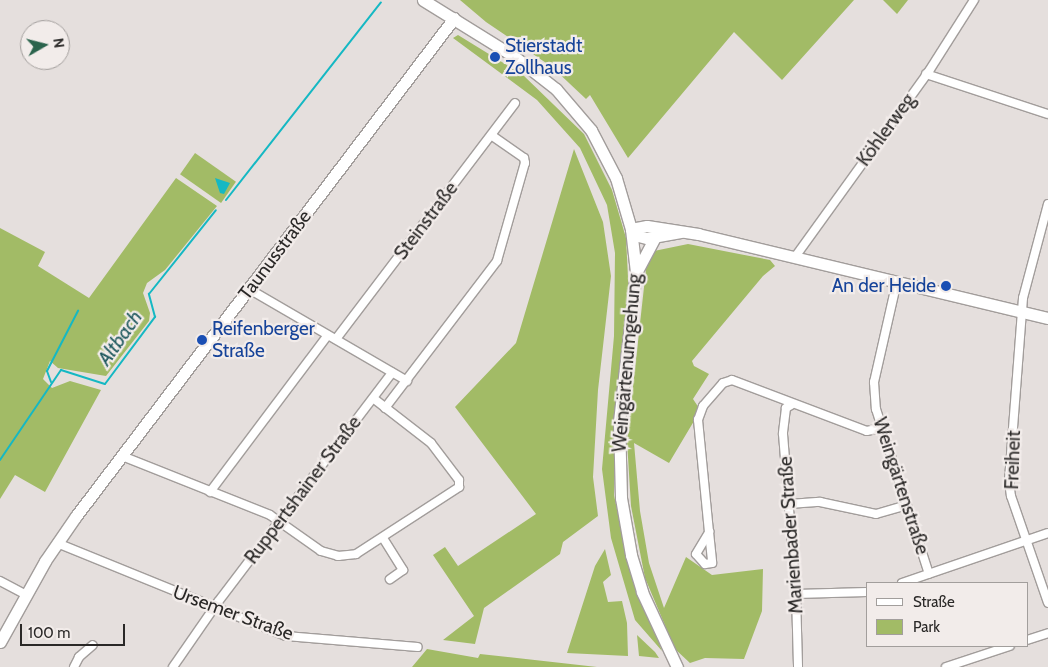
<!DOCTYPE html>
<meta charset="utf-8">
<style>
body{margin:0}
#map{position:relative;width:1048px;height:667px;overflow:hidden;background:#e5dfdd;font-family:Cabin,sans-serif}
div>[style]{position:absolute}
.green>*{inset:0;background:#a2bb66;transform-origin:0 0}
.water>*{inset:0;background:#15b8c3}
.stream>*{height:2px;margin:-1px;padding:0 1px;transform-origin:1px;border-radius:1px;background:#15b8c3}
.roads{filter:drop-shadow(1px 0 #a29d9b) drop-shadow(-1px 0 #a29d9b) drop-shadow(0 1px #a29d9b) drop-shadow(0 -1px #a29d9b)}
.street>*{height:8px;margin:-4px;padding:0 4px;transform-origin:4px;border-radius:4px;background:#fff}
.secondary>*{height:11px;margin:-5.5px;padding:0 5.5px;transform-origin:5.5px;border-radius:5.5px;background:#fff}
.dots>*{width:14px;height:14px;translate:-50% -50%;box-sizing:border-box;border:2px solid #f2ecea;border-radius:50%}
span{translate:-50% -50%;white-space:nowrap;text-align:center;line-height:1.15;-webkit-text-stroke:4.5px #f2ecea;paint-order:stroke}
.transit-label{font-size:19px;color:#164399}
.left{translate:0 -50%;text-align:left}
.right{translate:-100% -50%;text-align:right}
.street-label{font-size:19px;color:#2a2827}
.water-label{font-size:20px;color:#1f595e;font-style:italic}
.legend{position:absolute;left:866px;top:582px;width:162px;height:65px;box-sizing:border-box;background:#f2ecea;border:1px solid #a29e9c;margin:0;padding:6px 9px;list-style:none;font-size:15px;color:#2a2827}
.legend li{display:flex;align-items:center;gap:10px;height:25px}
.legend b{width:25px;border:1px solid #a29e9c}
.north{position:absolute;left:20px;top:20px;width:50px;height:50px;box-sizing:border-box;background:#f2ecea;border:1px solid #a29e9c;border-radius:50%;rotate:82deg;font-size:14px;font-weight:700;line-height:20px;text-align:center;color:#2a2827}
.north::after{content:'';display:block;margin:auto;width:18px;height:22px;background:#2b644d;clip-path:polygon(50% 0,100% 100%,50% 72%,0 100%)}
.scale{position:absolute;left:20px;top:624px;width:105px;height:22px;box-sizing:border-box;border:2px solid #2a2827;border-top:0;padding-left:6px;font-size:15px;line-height:18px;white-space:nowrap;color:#2a2827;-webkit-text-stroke:4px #f2ecea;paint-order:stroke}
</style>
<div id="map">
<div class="green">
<i style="clip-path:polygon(460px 0,854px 0,782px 80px,734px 32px,628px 158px,590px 95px,586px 99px,552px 67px,486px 22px)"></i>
<i style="clip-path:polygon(883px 0,908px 0,897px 14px)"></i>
<i style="clip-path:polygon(458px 35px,523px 75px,584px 134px,612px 190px,626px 238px,629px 297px,614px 433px,614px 495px,626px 553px,662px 651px,635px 620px,611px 538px,602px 469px,614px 336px,615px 253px,607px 205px,580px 148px,537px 100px,453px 38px)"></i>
<i style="clip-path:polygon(574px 149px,603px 222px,611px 276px,598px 390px,593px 477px,598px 516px,563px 542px,560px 554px,484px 608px,475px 644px,443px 640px,474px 616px,433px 555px,445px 547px,458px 566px,536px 514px,455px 407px,516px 343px)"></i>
<i style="left:195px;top:153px;width:50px;height:26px;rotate:35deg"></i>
<i style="clip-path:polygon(176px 178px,217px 206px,165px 270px,147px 283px,143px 293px,150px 313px,149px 321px,106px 376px,58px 368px,50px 361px,43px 379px,52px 388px,70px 381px,101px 390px,45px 492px,15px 475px,0 499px,0 228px,45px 252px,38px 266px,89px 298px)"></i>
<i style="clip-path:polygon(688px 244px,770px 260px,775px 266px,763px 276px,692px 361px,694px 366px,709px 374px,693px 399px,699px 408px,694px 421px,669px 463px,634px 443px,640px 511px,649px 563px,664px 608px,686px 557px,712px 575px,763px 569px,762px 611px,744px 659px,705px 658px,690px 663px,675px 649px,645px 578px,631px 506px,627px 441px,647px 260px,654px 251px)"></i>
<i style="clip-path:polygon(605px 549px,611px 575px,603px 582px,608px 602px,622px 601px,627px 623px,628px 656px,567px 653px,595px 566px)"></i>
<i style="clip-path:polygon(637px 635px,655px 652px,659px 658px,639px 656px)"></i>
<i style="clip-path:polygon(427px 649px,478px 658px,480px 654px,597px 667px,412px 667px)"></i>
</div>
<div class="water">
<i style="clip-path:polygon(215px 178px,230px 183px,224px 194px,220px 193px)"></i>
</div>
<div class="stream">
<i style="left:226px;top:200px;width:251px;rotate:-51.9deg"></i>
<i style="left:51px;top:382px;width:12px;rotate:-110deg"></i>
<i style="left:47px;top:371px;width:68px;rotate:-62.7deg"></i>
<i style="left:0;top:460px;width:109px;rotate:-55.9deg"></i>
<i style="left:61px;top:370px;width:46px;rotate:17.7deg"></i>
<i style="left:105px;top:384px;width:84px;rotate:-53.3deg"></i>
<i style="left:155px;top:317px;width:24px;rotate:-105deg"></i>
<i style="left:149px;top:294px;width:107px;rotate:-51.4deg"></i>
</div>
<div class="roads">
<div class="street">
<i style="left:926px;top:74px;width:128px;rotate:18.2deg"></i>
<i style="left:1048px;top:204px;width:97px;rotate:104.9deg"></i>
<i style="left:1023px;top:298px;width:185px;rotate:94.4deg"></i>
<i style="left:1009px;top:482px;width:14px;rotate:82deg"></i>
<i style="left:1011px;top:496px;width:113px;rotate:70.9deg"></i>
<i style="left:795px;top:257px;width:229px;rotate:-54.2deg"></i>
<i style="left:929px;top:71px;width:84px;rotate:-57.6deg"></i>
<i style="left:897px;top:281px;width:104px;rotate:102.8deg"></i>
<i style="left:874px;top:382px;width:27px;rotate:86deg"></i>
<i style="left:876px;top:409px;width:173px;rotate:72.2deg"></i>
<i style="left:249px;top:289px;width:183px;rotate:30.2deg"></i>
<i style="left:336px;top:339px;width:296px;rotate:-52.8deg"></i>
<i style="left:791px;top:405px;width:6px;rotate:149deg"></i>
<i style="left:786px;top:408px;width:26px;rotate:97deg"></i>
<i style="left:783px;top:434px;width:161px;rotate:85.4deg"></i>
<i style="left:796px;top:594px;width:73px;rotate:88.4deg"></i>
<i style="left:385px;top:408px;width:185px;rotate:-52.7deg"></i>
<i style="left:497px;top:261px;width:102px;rotate:-74.1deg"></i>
<i style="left:525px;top:163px;width:5px;rotate:-101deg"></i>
<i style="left:524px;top:158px;width:40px;rotate:-145.1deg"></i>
<i style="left:122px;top:456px;width:159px;rotate:21.7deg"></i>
<i style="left:270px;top:515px;width:62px;rotate:35.2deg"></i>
<i style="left:321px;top:551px;width:18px;rotate:16deg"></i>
<i style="left:338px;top:556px;width:18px;rotate:-6deg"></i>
<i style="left:356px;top:554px;width:123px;rotate:-33deg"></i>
<i style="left:459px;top:487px;width:7px;rotate:-90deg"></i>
<i style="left:459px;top:480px;width:46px;rotate:-127.1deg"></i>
<i style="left:431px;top:443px;width:73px;rotate:-142.2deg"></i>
<i style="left:210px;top:492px;width:196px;rotate:-53.1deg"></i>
<i style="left:789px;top:504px;width:31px;rotate:-4deg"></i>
<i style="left:820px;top:502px;width:57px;rotate:12.1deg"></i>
<i style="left:876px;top:514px;width:32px;rotate:-16deg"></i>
<i style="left:709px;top:532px;width:31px;rotate:84deg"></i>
<i style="left:712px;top:563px;width:7px;rotate:172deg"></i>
<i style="left:705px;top:564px;width:13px;rotate:-132deg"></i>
<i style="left:696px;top:554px;width:26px;rotate:-59deg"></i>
<i style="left:709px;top:532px;width:113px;rotate:-95.6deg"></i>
<i style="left:698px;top:420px;width:15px;rotate:-70deg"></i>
<i style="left:703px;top:406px;width:30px;rotate:-49deg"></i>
<i style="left:723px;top:383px;width:9px;rotate:-18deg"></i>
<i style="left:732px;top:380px;width:144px;rotate:20.7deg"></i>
<i style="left:867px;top:431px;width:13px;rotate:-13deg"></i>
<i style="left:383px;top:538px;width:38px;rotate:58deg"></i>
<i style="left:403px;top:570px;width:16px;rotate:145deg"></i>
<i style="left:57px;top:543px;width:247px;rotate:22.1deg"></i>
<i style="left:286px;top:636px;width:132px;rotate:4.8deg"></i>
<i style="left:0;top:581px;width:30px;rotate:28deg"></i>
<i style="left:902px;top:583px;width:154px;rotate:-18.9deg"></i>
<i style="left:796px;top:594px;width:71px;rotate:-1.6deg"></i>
<i style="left:1027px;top:640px;width:22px;rotate:-18deg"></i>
<i style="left:74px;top:667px;width:11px;rotate:-63deg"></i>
<i style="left:79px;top:657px;width:18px;rotate:-41deg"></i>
<i style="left:173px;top:667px;width:79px;rotate:-55.3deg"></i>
<i style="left:218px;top:602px;width:288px;rotate:-52.8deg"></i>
<i style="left:946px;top:667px;width:67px;rotate:-18.2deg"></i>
</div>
<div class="secondary">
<i style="left:423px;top:0;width:108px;rotate:31.8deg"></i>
<i style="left:515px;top:57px;width:52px;rotate:38deg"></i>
<i style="left:556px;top:89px;width:54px;rotate:49.5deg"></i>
<i style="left:591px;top:130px;width:54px;rotate:62.5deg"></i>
<i style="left:616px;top:178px;width:53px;rotate:73.6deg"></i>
<i style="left:631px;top:229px;width:43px;rotate:83.4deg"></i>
<i style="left:636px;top:272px;width:150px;rotate:96.5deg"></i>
<i style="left:619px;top:421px;width:77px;rotate:88.5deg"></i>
<i style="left:621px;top:498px;width:58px;rotate:80deg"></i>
<i style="left:631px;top:555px;width:39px;rotate:73deg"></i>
<i style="left:642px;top:592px;width:83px;rotate:65deg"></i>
<i style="left:631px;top:229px;width:16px;rotate:-11deg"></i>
<i style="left:647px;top:226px;width:52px;rotate:8.9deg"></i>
<i style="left:698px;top:234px;width:360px;rotate:13.5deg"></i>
<i style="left:631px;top:229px;width:10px;rotate:45deg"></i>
<i style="left:638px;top:236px;width:9px;rotate:13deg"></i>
<i style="left:647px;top:238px;width:34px;rotate:-10deg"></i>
<i style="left:637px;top:271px;width:38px;rotate:-62deg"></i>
<i style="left:0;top:642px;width:93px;rotate:-60.9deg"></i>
<i style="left:45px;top:561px;width:55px;rotate:-55.4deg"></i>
<i style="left:76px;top:516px;width:625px;rotate:-52.8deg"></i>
</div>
</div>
<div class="dots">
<i style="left:495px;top:57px;background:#1a4fb4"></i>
<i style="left:946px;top:286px;background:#1a4fb4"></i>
<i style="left:202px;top:340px;background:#1a4fb4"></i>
</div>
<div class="transit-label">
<span class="left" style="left:505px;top:57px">Stierstadt<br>Zollhaus</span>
<span class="right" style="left:936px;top:286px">An der Heide</span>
<span class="left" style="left:212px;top:340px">Reifenberger<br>Straße</span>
</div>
<div class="street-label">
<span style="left:886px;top:130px;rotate:-54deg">Köhlerweg</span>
<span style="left:426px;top:221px;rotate:-53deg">Steinstraße</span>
<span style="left:275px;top:255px;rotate:-53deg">Taunusstraße</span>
<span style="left:627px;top:363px;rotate:-85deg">Weingärtenumgehung</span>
<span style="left:1013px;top:460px;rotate:-88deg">Freiheit</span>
<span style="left:901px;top:486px;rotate:72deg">Weingärtenstraße</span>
<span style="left:303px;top:490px;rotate:-53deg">Ruppertshainer Straße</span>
<span style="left:791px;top:535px;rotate:-94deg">Marienbader Straße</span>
<span style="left:233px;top:613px;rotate:20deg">Ursemer Straße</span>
</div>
<div class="water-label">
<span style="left:120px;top:338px;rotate:-55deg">Altbach</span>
</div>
<ul class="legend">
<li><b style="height:6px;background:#fff"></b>Straße</li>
<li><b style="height:14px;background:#a2bb66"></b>Park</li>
</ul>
<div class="north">N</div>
<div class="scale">100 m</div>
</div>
